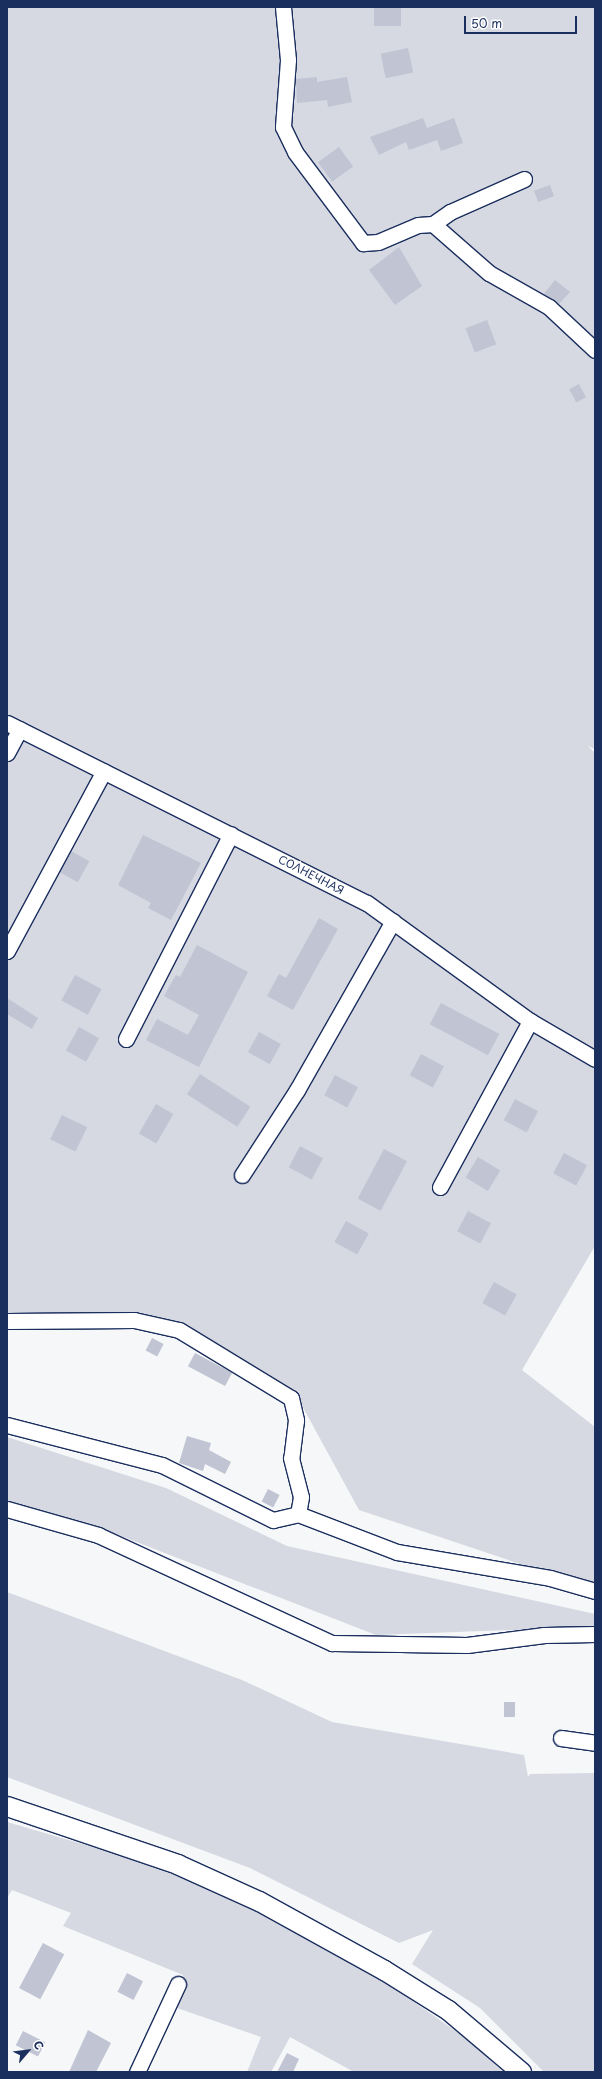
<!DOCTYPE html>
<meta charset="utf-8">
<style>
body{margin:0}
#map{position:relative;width:602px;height:2079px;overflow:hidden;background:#f6f7f9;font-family:"Playpen Sans",sans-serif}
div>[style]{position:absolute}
.green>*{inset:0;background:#d6d9e2}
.building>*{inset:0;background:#c0c4d3;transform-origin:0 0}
.roads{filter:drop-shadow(1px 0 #1b2f5e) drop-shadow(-1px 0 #1b2f5e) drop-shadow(0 1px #1b2f5e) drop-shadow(0 -1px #1b2f5e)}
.minor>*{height:15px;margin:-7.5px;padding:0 7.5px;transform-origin:7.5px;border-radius:7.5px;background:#fff}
.major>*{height:19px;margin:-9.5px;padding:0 9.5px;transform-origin:9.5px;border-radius:9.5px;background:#fff}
span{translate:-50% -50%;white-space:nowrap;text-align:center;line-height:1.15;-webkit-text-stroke:3.5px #fff;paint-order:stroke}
.street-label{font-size:11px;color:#1b2f5e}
.frame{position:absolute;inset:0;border:8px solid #1b2f5e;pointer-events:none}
.north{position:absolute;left:8px;top:2031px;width:40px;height:40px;-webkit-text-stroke:3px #fff;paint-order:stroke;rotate:62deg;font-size:11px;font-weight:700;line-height:16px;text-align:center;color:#1b2f5e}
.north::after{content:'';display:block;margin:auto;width:14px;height:18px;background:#1b2f5e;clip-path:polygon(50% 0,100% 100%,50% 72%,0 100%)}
.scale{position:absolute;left:464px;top:16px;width:113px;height:18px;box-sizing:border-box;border:2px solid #1b2f5e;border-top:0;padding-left:5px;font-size:12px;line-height:14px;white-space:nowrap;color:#1b2f5e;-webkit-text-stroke:3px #fff;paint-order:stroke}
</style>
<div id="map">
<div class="green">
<i style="clip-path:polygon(7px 7px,595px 7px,595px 749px,588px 746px,595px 753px,595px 1246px,522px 1370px,595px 1427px,595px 1589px,359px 1510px,294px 1391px,136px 1316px,7px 1327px)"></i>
<i style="clip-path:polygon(7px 1437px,166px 1488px,287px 1546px,595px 1614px,595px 1627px,376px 1635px,116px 1534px,7px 1501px)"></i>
<i style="clip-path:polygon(7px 1592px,242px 1680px,332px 1722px,524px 1755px,528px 1777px,530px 1774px,595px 1773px,595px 2072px,544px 2072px,480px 2008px,412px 1964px,433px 1930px,399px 1943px,250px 1868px,7px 1777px)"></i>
<i style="clip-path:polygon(7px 1822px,127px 1857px,232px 1897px,394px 1988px,467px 2039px,503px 2072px,354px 2072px,290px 2037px,271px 2072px,247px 2072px,261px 2037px,177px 2008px,183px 1975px,63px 1926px,71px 1913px,12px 1890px,7px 1898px)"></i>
</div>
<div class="building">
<i style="left:374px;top:7px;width:27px;height:19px"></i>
<i style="left:408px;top:48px;width:25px;height:28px;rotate:78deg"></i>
<i style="clip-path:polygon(317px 77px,317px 82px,347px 77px,352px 102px,328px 107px,327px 100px,297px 103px,296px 79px)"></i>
<i style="clip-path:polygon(423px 118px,427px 128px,454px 118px,463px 143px,441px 151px,437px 140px,409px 150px,406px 142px,379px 155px,370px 137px)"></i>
<i style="left:339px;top:147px;width:24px;height:26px;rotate:54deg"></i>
<i style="left:550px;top:185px;width:12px;height:17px;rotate:70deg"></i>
<i style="clip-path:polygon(399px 247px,422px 286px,395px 305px,369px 270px)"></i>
<i style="clip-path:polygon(555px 280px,570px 292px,559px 304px,544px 294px)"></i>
<i style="left:487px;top:320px;width:26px;height:23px;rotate:69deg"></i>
<i style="left:579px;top:384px;width:15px;height:11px;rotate:62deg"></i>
<i style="clip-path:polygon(143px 835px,201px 863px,171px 920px,148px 908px,151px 903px,118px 885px)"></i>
<i style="left:71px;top:851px;width:21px;height:24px;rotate:29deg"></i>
<i style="clip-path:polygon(319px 918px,338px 929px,293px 1010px,267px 996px,279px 974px,286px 978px)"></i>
<i style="clip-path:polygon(197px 945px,248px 972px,199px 1067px,146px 1040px,157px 1019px,188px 1035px,199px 1015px,164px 996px,176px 975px,180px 977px)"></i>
<i style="left:75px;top:975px;width:30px;height:29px;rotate:28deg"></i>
<i style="clip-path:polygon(7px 998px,38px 1018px,32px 1029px,7px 1014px)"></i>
<i style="left:441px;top:1003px;width:66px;height:24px;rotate:28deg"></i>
<i style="left:79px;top:1027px;width:23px;height:27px;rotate:29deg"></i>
<i style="left:259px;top:1032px;width:25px;height:23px;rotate:29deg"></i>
<i style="left:421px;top:1054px;width:26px;height:24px;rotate:28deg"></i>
<i style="left:200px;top:1074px;width:60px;height:24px;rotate:33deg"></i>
<i style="left:335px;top:1075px;width:26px;height:23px;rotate:28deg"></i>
<i style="left:515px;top:1099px;width:26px;height:24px;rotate:28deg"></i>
<i style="left:156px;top:1104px;width:20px;height:34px;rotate:30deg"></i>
<i style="left:62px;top:1115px;width:28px;height:27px;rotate:26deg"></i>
<i style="left:300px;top:1146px;width:26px;height:24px;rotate:28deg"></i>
<i style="left:384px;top:1149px;width:26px;height:56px;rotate:28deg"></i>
<i style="left:564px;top:1153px;width:26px;height:23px;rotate:28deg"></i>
<i style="left:478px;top:1157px;width:26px;height:24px;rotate:31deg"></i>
<i style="left:468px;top:1211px;width:26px;height:23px;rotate:28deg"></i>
<i style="left:346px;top:1221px;width:26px;height:24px;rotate:29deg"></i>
<i style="left:494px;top:1282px;width:26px;height:24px;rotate:29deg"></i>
<i style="left:152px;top:1338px;width:13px;height:14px;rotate:27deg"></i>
<i style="left:195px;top:1353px;width:42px;height:15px;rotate:28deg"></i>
<i style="clip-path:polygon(187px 1436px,211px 1443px,209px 1450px,231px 1462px,225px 1474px,205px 1464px,203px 1471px,179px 1463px)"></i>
<i style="left:268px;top:1489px;width:13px;height:14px;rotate:27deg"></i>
<i style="left:504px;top:1702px;width:11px;height:15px"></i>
<i style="left:43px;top:1943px;width:24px;height:51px;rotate:28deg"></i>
<i style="left:127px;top:1973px;width:18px;height:21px;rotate:27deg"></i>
<i style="clip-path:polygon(88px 2030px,111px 2043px,96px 2072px,69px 2072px)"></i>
<i style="left:23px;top:2031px;width:25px;height:16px;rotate:27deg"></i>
<i style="clip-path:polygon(287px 2053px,299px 2059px,293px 2072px,277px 2072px)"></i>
</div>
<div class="roads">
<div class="minor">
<i style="left:283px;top:7px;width:53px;rotate:84.6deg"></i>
<i style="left:288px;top:60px;width:67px;rotate:94.3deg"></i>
<i style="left:283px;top:127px;width:28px;rotate:64deg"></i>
<i style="left:295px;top:152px;width:114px;rotate:53.2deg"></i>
<i style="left:363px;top:243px;width:15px;rotate:-4deg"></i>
<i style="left:378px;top:242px;width:43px;rotate:-23deg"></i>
<i style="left:418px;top:225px;width:15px;rotate:-4deg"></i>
<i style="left:433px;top:224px;width:74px;rotate:41.2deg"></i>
<i style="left:489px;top:273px;width:69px;rotate:29.5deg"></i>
<i style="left:549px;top:307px;width:63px;rotate:43.1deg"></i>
<i style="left:433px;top:224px;width:21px;rotate:-35deg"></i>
<i style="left:450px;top:212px;width:81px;rotate:-24deg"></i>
<i style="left:7px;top:723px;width:402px;rotate:26.6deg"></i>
<i style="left:367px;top:903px;width:201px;rotate:35.9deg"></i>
<i style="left:530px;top:1021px;width:75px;rotate:30.3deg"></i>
<i style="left:7px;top:753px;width:27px;rotate:-62deg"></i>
<i style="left:7px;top:951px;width:204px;rotate:-61.7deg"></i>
<i style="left:126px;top:1039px;width:230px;rotate:-62.9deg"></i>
<i style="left:242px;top:1175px;width:101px;rotate:-57.1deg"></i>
<i style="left:297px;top:1090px;width:194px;rotate:-60.4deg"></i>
<i style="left:440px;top:1187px;width:189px;rotate:-61.5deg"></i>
<i style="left:7px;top:1321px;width:127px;rotate:-0.5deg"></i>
<i style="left:134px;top:1320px;width:46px;rotate:12.5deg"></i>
<i style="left:179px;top:1330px;width:131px;rotate:31.3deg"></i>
<i style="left:291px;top:1398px;width:23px;rotate:77deg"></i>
<i style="left:296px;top:1420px;width:38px;rotate:97deg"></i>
<i style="left:291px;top:1458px;width:40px;rotate:75.6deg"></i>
<i style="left:301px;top:1497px;width:17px;rotate:100deg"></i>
<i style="left:7px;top:1425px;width:160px;rotate:14.5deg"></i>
<i style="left:162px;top:1465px;width:124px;rotate:26.4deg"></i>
<i style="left:273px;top:1520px;width:26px;rotate:-13deg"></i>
<i style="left:298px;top:1514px;width:106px;rotate:21deg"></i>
<i style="left:397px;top:1552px;width:155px;rotate:9.6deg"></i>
<i style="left:550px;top:1578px;width:47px;rotate:16.1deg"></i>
<i style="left:7px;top:1509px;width:95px;rotate:15.9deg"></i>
<i style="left:98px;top:1535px;width:258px;rotate:24.8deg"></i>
<i style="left:332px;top:1643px;width:135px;rotate:0.8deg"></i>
<i style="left:467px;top:1645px;width:78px;rotate:-7.4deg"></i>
<i style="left:544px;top:1635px;width:51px;rotate:-1.1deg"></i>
<i style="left:561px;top:1738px;width:34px;rotate:8deg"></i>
<i style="left:137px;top:2072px;width:97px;rotate:-65deg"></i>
</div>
<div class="major">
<i style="left:7px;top:1806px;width:180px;rotate:18.8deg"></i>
<i style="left:177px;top:1864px;width:90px;rotate:24.3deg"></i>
<i style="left:259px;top:1901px;width:143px;rotate:28.9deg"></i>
<i style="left:384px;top:1970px;width:75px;rotate:32deg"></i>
<i style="left:448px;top:2010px;width:96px;rotate:40.3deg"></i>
</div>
</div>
<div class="street-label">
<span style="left:311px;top:875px;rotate:27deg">СОЛНЕЧНАЯ</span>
</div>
<div class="frame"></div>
<div class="north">С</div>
<div class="scale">50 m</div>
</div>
